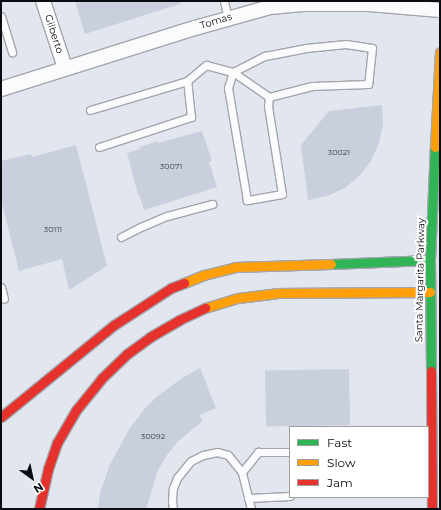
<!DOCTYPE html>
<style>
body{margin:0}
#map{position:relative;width:441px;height:510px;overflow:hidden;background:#e2e6ef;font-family:Montserrat,sans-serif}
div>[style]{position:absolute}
.building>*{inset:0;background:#c9cfdc;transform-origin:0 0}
.roads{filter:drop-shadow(1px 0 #a2a5ac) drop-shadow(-1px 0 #a2a5ac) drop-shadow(0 1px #a2a5ac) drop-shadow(0 -1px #a2a5ac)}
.lane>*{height:7px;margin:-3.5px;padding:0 3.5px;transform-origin:3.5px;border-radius:3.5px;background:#fbfbfd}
.street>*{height:14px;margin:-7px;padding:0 7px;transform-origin:7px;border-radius:7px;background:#fbfbfd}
.fast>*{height:9px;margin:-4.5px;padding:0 4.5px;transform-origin:4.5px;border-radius:4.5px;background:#30b455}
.slow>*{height:9px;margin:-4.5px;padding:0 4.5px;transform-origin:4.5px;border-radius:4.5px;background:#ff9f0a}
.jam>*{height:9px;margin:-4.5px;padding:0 4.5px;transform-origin:4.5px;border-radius:4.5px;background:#e5322d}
span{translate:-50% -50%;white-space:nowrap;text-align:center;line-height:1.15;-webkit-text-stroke:4px #fff;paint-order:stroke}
.number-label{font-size:8px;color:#3c3f46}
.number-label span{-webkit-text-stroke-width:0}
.street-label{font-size:10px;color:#0a0c12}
.frame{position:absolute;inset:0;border:2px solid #0a0c12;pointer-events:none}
.legend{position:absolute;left:289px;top:426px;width:140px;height:72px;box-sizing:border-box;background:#fff;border:1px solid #9d9ea0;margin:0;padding:5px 7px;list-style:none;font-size:12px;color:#0a0c12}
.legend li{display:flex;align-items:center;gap:8px;height:20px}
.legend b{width:20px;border:1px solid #9d9ea0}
.north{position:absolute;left:12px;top:458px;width:40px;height:40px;-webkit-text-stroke:3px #fff;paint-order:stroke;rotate:147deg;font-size:11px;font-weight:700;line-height:16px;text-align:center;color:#0a0c12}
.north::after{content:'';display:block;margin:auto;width:14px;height:18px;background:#0a0c12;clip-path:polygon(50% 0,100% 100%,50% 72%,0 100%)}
</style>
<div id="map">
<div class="building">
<i style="clip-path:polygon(75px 1px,180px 1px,180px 4px,85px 34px)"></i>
<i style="clip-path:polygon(382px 105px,383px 124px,379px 143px,371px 161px,359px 176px,345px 188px,327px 196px,308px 200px,301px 145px,329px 111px)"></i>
<i style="clip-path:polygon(202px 131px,212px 161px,209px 162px,217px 187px,144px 210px,139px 194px,138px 195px,127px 153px,140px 149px,139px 147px,158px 141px,158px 143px)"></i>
<i style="clip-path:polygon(76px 145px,107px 266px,69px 290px,62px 259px,19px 271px,1px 200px,1px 161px,31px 154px,32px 157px)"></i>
<i style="clip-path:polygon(200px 368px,216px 408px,199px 415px,203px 421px,177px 442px,167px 455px,158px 470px,146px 509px,98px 509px,100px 493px,110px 464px,130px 428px,146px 407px,158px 396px,182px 378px)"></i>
<i style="left:349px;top:369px;width:56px;height:84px;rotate:89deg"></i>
</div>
<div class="roads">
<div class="lane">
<i style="left:224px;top:1px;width:17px;rotate:77deg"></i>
<i style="left:1px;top:16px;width:38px;rotate:73deg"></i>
<i style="left:346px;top:44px;width:26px;rotate:9deg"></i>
<i style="left:372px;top:48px;width:36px;rotate:96deg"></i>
<i style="left:368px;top:84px;width:56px;rotate:178deg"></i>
<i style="left:312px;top:86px;width:44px;rotate:165.7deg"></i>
<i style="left:269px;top:97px;width:9px;rotate:96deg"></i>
<i style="left:268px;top:106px;width:89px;rotate:81deg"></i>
<i style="left:282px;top:194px;width:36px;rotate:170deg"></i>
<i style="left:247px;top:200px;width:114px;rotate:-99.6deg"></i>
<i style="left:228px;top:88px;width:17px;rotate:-73deg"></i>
<i style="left:233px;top:72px;width:36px;rotate:-27deg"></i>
<i style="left:265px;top:56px;width:42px;rotate:-11deg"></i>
<i style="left:306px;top:48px;width:40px;rotate:-5.7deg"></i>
<i style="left:90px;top:110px;width:101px;rotate:-16.6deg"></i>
<i style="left:187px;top:81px;width:25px;rotate:-40deg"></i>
<i style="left:206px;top:65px;width:28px;rotate:15deg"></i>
<i style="left:233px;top:72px;width:44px;rotate:34.8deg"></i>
<i style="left:99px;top:147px;width:97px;rotate:-18.1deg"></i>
<i style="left:191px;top:117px;width:36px;rotate:-96deg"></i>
<i style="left:121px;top:237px;width:25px;rotate:-27deg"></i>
<i style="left:143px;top:226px;width:26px;rotate:-23deg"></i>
<i style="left:167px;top:216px;width:47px;rotate:-14.9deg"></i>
<i style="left:1px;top:287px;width:12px;rotate:76deg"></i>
<i style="left:248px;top:498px;width:42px;rotate:-2.7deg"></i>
<i style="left:173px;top:509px;width:8px;rotate:-97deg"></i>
<i style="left:172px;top:501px;width:13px;rotate:-86deg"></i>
<i style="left:173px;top:488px;width:11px;rotate:-68deg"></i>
<i style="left:177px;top:478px;width:22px;rotate:-51deg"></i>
<i style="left:191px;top:461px;width:13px;rotate:-27deg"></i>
<i style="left:203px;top:455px;width:14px;rotate:-12deg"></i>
<i style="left:217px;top:452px;width:11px;rotate:15deg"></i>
<i style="left:228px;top:455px;width:22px;rotate:51deg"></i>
<i style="left:251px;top:509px;width:38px;rotate:-104deg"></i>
<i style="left:242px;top:472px;width:26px;rotate:-51deg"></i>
<i style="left:258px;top:452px;width:32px"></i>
</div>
<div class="street">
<i style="left:43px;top:1px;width:71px;rotate:71.8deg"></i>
<i style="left:1px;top:89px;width:203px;rotate:-17.5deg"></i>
<i style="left:195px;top:28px;width:78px;rotate:-15.6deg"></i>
<i style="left:270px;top:7px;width:36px;rotate:-5deg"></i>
<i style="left:306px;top:4px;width:63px"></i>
<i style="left:369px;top:4px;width:71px;rotate:4.8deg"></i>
</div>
<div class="fast">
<i style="left:331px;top:264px;width:99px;rotate:-2.3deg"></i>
<i style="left:431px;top:371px;width:111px;rotate:-90.5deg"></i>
<i style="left:430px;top:260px;width:113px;rotate:-87.5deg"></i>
</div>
<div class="slow">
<i style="left:435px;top:147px;width:95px;rotate:-87deg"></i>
<i style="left:184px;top:283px;width:22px;rotate:-22deg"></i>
<i style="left:204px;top:275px;width:32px;rotate:-14deg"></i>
<i style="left:235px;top:267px;width:96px;rotate:-1.8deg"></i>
<i style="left:205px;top:308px;width:34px;rotate:-17deg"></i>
<i style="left:238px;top:298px;width:39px;rotate:-7deg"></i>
<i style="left:277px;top:293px;width:153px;rotate:-0.4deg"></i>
</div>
<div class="jam">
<i style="left:431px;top:371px;width:138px;rotate:89.6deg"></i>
<i style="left:1px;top:417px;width:146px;rotate:-39.2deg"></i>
<i style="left:114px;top:325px;width:68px;rotate:-33deg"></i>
<i style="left:171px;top:288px;width:14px;rotate:-21deg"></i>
<i style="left:39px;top:509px;width:41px;rotate:-77.3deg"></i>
<i style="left:48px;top:469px;width:28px;rotate:-71deg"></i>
<i style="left:57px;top:443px;width:39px;rotate:-60deg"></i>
<i style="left:77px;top:409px;width:38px;rotate:-51deg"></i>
<i style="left:101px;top:379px;width:36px;rotate:-44deg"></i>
<i style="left:127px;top:354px;width:29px;rotate:-36deg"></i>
<i style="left:150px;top:337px;width:34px;rotate:-30deg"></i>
<i style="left:179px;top:320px;width:29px;rotate:-25deg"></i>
</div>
</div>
<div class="number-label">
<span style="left:339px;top:153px">30021</span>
<span style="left:171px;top:167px">30071</span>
<span style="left:53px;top:230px">30111</span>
<span style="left:153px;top:437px">30092</span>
</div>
<div class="street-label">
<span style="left:216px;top:21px;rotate:-17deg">Tomas</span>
<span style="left:54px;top:34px;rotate:72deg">Gilberto</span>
<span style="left:420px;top:280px;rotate:-89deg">Santa Margarita Parkway</span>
</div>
<div class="frame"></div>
<ul class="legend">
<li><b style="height:5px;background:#30b455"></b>Fast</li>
<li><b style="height:5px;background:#ff9f0a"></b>Slow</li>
<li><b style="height:5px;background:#e5322d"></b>Jam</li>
</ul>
<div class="north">N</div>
</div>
